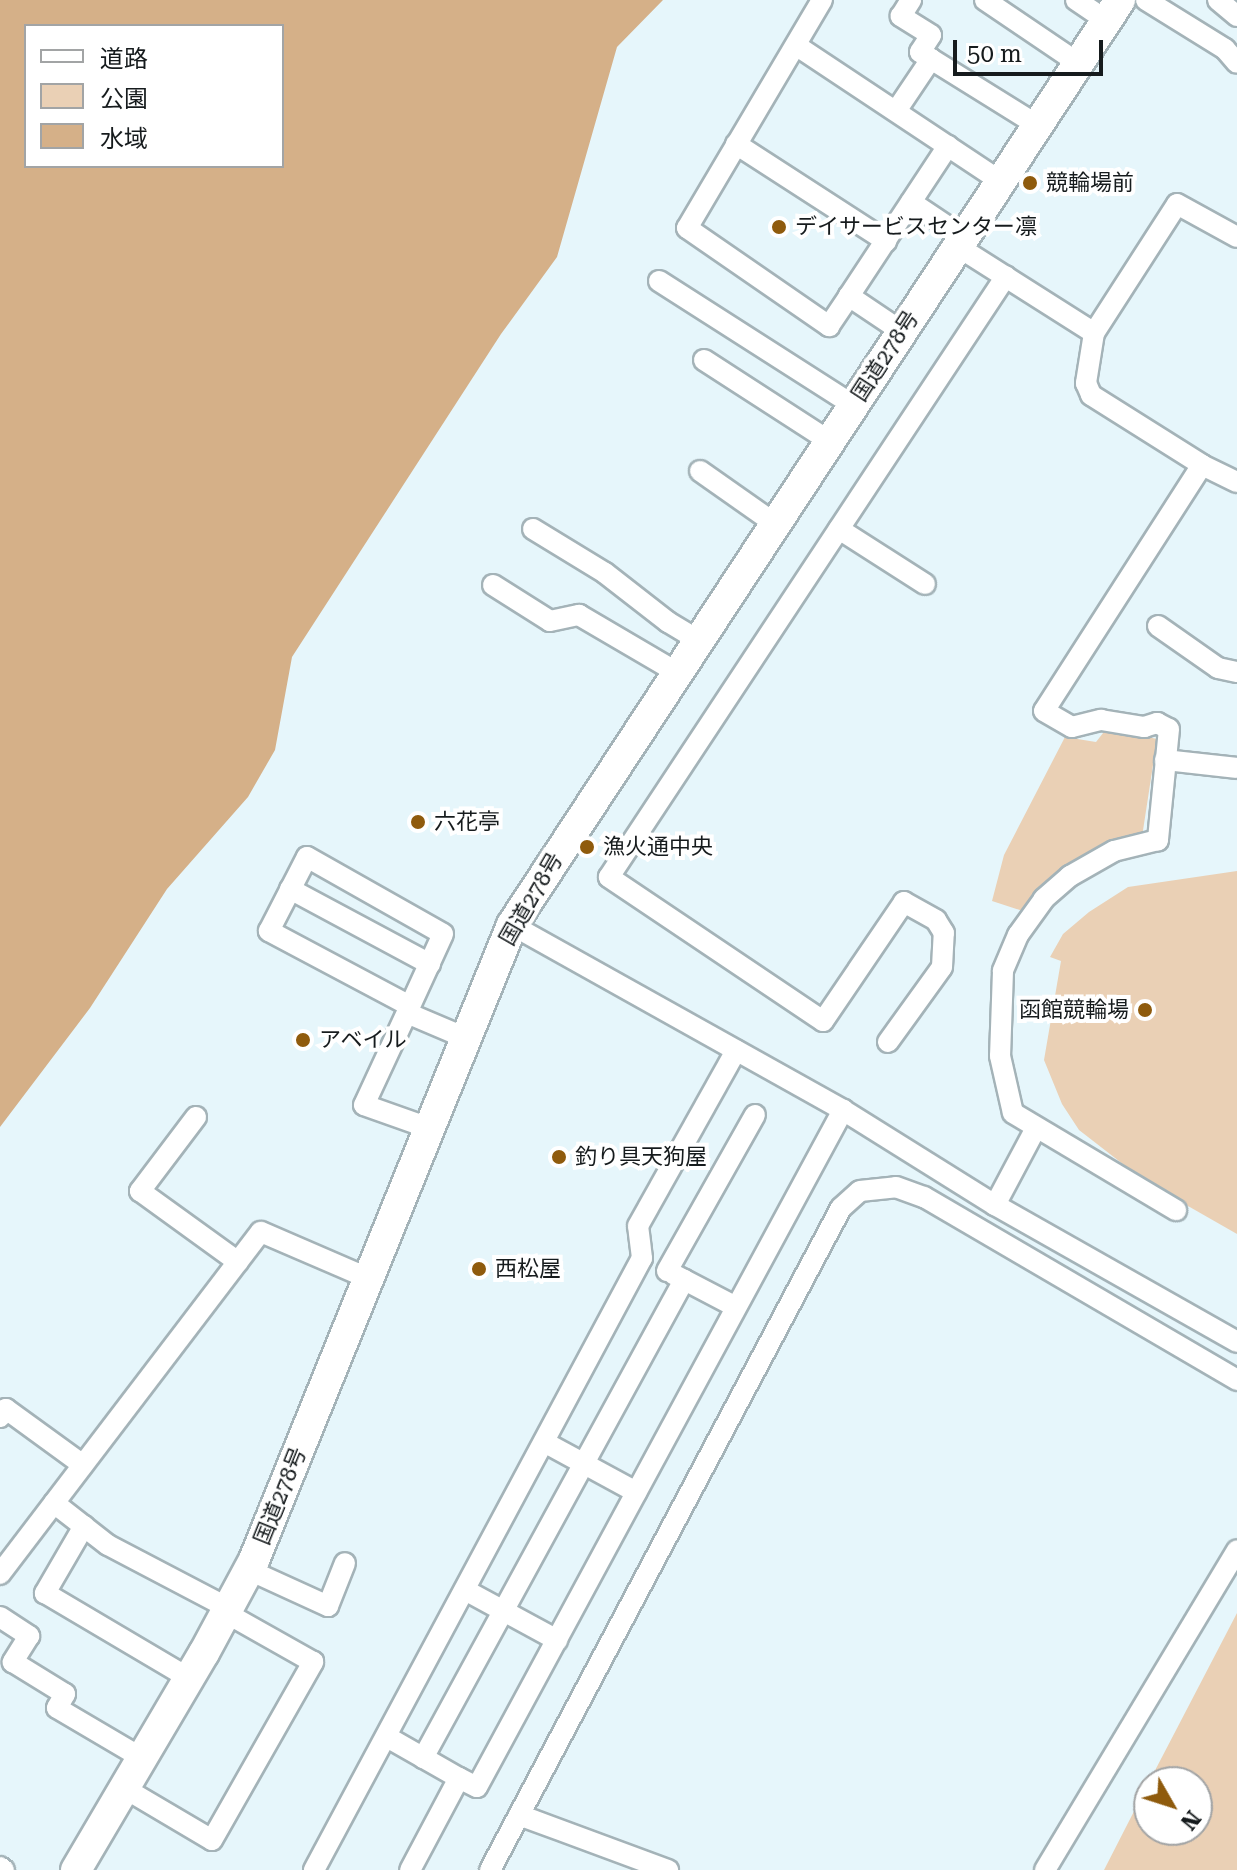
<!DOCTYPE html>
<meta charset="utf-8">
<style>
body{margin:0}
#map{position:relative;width:1237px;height:1870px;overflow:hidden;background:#e6f6fb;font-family:"Roboto Serif","Noto Sans JP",serif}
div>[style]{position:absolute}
.green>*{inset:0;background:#ead0b5}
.water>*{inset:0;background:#d5b088}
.roads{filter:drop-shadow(2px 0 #a4b3b8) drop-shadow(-2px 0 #a4b3b8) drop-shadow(0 2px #a4b3b8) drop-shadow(0 -2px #a4b3b8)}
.minor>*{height:20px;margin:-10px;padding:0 10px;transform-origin:10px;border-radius:10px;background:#fff}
.highway>*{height:30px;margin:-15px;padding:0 15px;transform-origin:15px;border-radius:15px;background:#fff}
.dots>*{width:22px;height:22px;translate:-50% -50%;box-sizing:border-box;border:4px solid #fff;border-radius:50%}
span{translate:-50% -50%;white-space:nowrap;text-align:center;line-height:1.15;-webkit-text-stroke:8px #fff;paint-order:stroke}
.poi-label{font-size:22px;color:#161b1d}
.left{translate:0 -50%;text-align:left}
.right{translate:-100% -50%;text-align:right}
.street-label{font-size:22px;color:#161b1d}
.legend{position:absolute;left:24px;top:24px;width:260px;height:144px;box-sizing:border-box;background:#fff;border:2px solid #a2a4a5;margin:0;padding:10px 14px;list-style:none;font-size:24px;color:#161b1d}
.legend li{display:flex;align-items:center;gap:16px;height:40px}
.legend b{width:40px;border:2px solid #a2a4a5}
.north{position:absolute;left:1133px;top:1766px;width:80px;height:80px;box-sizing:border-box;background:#fff;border:2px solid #a2a4a5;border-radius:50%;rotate:129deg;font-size:22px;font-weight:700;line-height:32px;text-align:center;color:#161b1d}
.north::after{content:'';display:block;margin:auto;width:28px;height:36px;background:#8f5b0d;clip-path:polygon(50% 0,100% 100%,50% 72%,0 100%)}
.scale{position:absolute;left:953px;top:40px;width:150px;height:36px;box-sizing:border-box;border:4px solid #161b1d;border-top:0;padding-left:10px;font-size:24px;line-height:28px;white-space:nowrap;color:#161b1d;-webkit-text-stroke:6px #fff;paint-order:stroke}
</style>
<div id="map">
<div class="green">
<i style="clip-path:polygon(1107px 728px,1157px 739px,1142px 837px,1075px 861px,1023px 911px,992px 901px,1004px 855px,1065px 737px,1096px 742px)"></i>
<i style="clip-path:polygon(1237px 871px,1237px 1234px,1146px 1182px,1079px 1130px,1062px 1104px,1044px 1060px,1061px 961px,1050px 957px,1063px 934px,1089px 912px,1128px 887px)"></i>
<i style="clip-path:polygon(1237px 1613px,1237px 1870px,1104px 1870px,1149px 1782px,1149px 1830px,1197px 1830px,1197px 1782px,1149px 1782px)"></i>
</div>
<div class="water">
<i style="clip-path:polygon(evenodd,0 0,663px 0,617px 47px,557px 257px,501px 334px,292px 657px,275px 750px,248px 797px,167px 889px,90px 1008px,0 1127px,0 0,26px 26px,282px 26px,282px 166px,26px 166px,26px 26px)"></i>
</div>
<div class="roads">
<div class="minor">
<i style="left:822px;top:0;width:265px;rotate:120.6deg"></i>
<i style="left:687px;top:228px;width:173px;rotate:34.6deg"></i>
<i style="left:829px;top:326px;width:36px;rotate:-56deg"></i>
<i style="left:985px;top:0;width:112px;rotate:34.1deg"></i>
<i style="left:1076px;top:0;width:36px;rotate:34deg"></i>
<i style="left:1146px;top:0;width:93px;rotate:31.8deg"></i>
<i style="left:1225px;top:49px;width:18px;rotate:49deg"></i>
<i style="left:1218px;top:0;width:25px;rotate:40deg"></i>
<i style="left:797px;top:46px;width:244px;rotate:33.6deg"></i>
<i style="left:931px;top:59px;width:125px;rotate:31.9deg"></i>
<i style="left:896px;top:111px;width:63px;rotate:-56.1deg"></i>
<i style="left:931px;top:59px;width:13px;rotate:-148deg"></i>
<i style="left:920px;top:52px;width:20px;rotate:-57deg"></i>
<i style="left:931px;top:35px;width:36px;rotate:-148deg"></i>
<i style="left:901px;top:16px;width:19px;rotate:-58deg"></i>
<i style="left:736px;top:144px;width:179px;rotate:32.9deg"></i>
<i style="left:911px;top:202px;width:63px;rotate:33.9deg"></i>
<i style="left:957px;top:246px;width:162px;rotate:32.4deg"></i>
<i style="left:1094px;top:333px;width:153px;rotate:-57.2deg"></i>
<i style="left:1177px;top:204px;width:68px;rotate:28.8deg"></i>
<i style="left:659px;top:281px;width:230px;rotate:32.6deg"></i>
<i style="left:901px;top:331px;width:63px;rotate:-146.1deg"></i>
<i style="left:849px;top:296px;width:180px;rotate:-56.6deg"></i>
<i style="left:1094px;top:333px;width:51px;rotate:99.1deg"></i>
<i style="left:1086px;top:383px;width:13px;rotate:67deg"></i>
<i style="left:1091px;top:395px;width:131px;rotate:32.2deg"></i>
<i style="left:1202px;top:465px;width:292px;rotate:122.7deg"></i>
<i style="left:1044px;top:711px;width:32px;rotate:30deg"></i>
<i style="left:1072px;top:727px;width:30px;rotate:-14deg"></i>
<i style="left:1101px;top:720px;width:44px;rotate:9.2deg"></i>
<i style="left:1144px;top:727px;width:14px;rotate:-17deg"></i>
<i style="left:1157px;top:723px;width:13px;rotate:27deg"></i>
<i style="left:1169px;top:729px;width:112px;rotate:95.7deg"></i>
<i style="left:1158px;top:840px;width:45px;rotate:166deg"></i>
<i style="left:1114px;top:851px;width:51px;rotate:150.4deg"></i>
<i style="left:1070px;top:876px;width:35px;rotate:139deg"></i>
<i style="left:1044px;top:899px;width:44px;rotate:125.8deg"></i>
<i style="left:1018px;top:935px;width:39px;rotate:113deg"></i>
<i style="left:1003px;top:971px;width:85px;rotate:92deg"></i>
<i style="left:1000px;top:1056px;width:58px;rotate:77.2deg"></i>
<i style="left:1013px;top:1113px;width:190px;rotate:30.8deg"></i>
<i style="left:704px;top:360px;width:149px;rotate:32.9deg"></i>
<i style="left:1202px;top:465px;width:39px;rotate:26deg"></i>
<i style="left:700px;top:471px;width:90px;rotate:35.1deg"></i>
<i style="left:533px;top:529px;width:84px;rotate:31.4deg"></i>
<i style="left:605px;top:573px;width:80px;rotate:37.9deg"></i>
<i style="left:668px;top:622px;width:35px;rotate:31deg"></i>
<i style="left:839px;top:529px;width:102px;rotate:32.6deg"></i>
<i style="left:493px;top:585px;width:67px;rotate:32.3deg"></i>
<i style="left:550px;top:621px;width:30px;rotate:-12deg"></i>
<i style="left:579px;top:615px;width:113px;rotate:30.4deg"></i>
<i style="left:1158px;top:626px;width:73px;rotate:35deg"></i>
<i style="left:1218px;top:668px;width:19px;rotate:12deg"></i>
<i style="left:1165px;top:760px;width:72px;rotate:6.3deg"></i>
<i style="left:290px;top:889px;width:159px;rotate:28.2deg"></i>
<i style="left:512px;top:925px;width:379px;rotate:29.2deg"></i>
<i style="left:843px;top:1110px;width:179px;rotate:32deg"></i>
<i style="left:995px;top:1205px;width:278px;rotate:29.5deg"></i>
<i style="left:410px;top:1006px;width:160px;rotate:-152deg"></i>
<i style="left:269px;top:931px;width:83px;rotate:-62.8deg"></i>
<i style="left:307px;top:857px;width:156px;rotate:29.5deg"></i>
<i style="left:443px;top:934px;width:79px;rotate:114.6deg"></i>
<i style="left:410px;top:1006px;width:109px;rotate:114.9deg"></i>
<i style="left:364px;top:1105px;width:69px;rotate:19.5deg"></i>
<i style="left:407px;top:1013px;width:64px;rotate:23deg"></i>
<i style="left:888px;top:1042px;width:92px;rotate:-54.2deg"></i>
<i style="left:942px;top:967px;width:34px;rotate:-87deg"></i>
<i style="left:944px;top:933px;width:15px;rotate:-122deg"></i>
<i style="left:936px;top:920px;width:37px;rotate:-151deg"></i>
<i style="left:904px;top:902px;width:144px;rotate:124.2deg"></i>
<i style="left:823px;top:1021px;width:258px;rotate:-146.1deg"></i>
<i style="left:609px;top:877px;width:720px;rotate:-56.55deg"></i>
<i style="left:196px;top:1117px;width:93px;rotate:127.1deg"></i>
<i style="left:140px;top:1191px;width:121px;rotate:35.9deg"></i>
<i style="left:995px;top:1205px;width:87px;rotate:-62deg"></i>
<i style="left:667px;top:1271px;width:179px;rotate:-60.6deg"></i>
<i style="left:673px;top:1274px;width:71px;rotate:27.6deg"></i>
<i style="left:0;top:1417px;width:10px;rotate:-53deg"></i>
<i style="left:6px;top:1409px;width:95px;rotate:36deg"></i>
<i style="left:544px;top:1442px;width:105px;rotate:28.5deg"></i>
<i style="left:54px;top:1503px;width:68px;rotate:37.9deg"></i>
<i style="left:108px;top:1545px;width:136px;rotate:27.7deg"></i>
<i style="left:84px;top:1526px;width:78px;rotate:120.2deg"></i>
<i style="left:45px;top:1593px;width:167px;rotate:30.6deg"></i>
<i style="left:249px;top:1570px;width:87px;rotate:24.5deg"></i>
<i style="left:328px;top:1606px;width:46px;rotate:-68.4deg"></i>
<i style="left:0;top:1574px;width:430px;rotate:-52.7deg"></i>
<i style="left:261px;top:1232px;width:116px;rotate:23.3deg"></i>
<i style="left:465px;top:1590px;width:105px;rotate:28.5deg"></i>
<i style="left:0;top:1617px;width:35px;rotate:33deg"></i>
<i style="left:29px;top:1636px;width:31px;rotate:122deg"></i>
<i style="left:13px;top:1662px;width:61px;rotate:31.6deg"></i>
<i style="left:65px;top:1694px;width:16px;rotate:120deg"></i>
<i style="left:57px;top:1708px;width:99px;rotate:30.5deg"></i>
<i style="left:387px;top:1737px;width:83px;rotate:29.7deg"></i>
<i style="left:459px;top:1778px;width:104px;rotate:118deg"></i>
<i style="left:423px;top:1758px;width:545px;rotate:-61.36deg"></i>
<i style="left:459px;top:1778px;width:20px;rotate:27deg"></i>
<i style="left:477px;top:1787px;width:770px;rotate:-61.6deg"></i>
<i style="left:124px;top:1788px;width:102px;rotate:30.6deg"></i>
<i style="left:212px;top:1840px;width:205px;rotate:-60.4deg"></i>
<i style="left:313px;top:1662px;width:100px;rotate:-150.6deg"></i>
<i style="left:519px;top:1815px;width:159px;rotate:20.3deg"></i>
<i style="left:0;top:1867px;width:5px;rotate:37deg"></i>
<i style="left:314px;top:1870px;width:694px;rotate:-61.81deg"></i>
<i style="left:642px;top:1258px;width:32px;rotate:-97deg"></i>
<i style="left:638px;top:1226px;width:201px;rotate:-60.8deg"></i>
<i style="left:490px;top:1870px;width:749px;rotate:-62.07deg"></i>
<i style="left:841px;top:1208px;width:25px;rotate:-42deg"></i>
<i style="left:860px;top:1191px;width:36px;rotate:-6deg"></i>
<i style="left:896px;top:1187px;width:30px;rotate:20deg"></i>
<i style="left:924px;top:1197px;width:363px;rotate:30.3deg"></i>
<i style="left:1045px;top:1870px;width:373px;rotate:-59deg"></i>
</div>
<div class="highway">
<i style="left:76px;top:1870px;width:252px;rotate:-59.5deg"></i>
<i style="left:204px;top:1653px;width:106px;rotate:-61.7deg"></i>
<i style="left:254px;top:1560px;width:685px;rotate:-67.89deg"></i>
<i style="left:512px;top:925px;width:1107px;rotate:-56.68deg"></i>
</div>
</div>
<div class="dots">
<i style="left:1030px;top:183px;background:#8f5b0d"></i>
<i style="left:779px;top:227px;background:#8f5b0d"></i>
<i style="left:418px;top:822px;background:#8f5b0d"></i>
<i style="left:587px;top:847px;background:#8f5b0d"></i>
<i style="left:1145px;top:1010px;background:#8f5b0d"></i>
<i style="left:303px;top:1040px;background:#8f5b0d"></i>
<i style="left:559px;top:1157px;background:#8f5b0d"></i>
<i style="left:479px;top:1269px;background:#8f5b0d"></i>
</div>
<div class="poi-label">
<span class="left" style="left:1046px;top:183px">競輪場前</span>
<span class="left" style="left:795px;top:227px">デイサービスセンター凛</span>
<span class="left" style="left:434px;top:822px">六花亭</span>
<span class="left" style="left:603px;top:847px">漁火通中央</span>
<span class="right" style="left:1129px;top:1010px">函館競輪場</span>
<span class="left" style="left:319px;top:1040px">アベイル</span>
<span class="left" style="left:575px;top:1157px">釣り具天狗屋</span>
<span class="left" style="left:495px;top:1269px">西松屋</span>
</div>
<div class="street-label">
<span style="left:885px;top:356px;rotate:-57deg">国道278号</span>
<span style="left:531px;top:899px;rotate:-60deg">国道278号</span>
<span style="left:280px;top:1496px;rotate:-68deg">国道278号</span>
</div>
<ul class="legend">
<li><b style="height:10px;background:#fff"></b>道路</li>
<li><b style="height:22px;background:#ead0b5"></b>公園</li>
<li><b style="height:22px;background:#d5b088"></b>水域</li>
</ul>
<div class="north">N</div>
<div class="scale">50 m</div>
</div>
